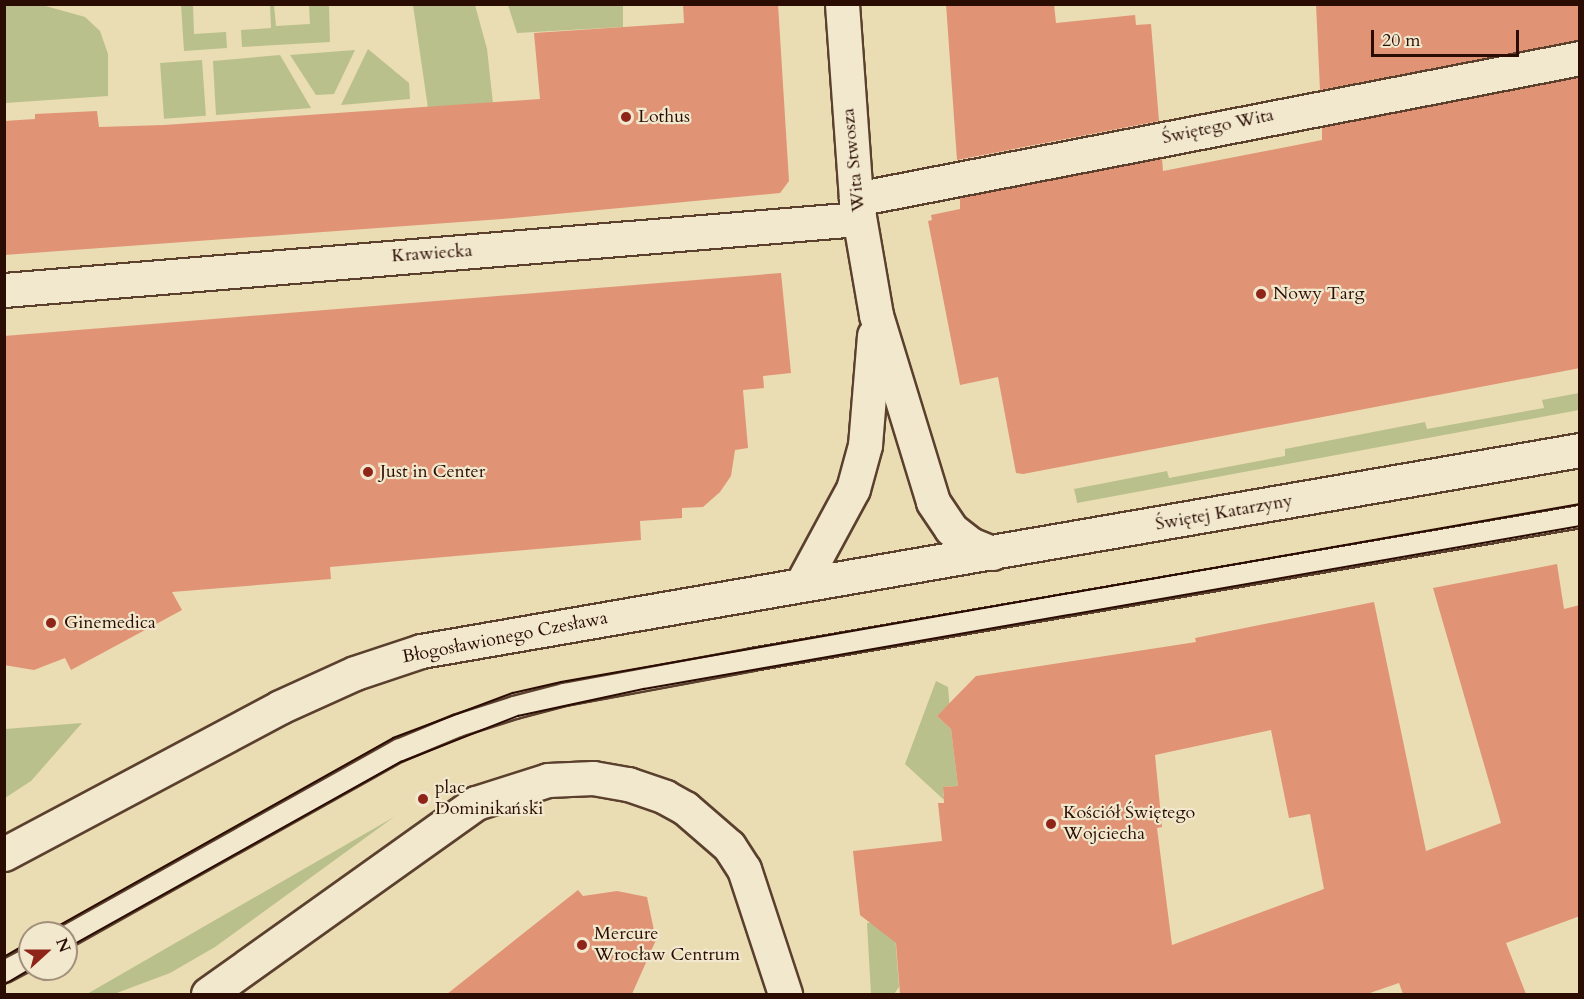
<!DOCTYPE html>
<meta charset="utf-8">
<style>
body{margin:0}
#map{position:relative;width:1584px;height:999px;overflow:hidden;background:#eadcb3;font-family:Cardo,serif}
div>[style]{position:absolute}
.green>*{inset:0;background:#b9c08b;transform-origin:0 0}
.building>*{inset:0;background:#e09475}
.roads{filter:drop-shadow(2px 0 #5b402e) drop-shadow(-2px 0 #5b402e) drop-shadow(0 2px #5b402e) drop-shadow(0 -2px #5b402e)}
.lane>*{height:21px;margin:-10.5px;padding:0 10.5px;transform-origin:10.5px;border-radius:10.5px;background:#f1e8ce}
.street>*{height:33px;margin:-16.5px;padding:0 16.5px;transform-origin:16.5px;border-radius:16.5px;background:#f1e8ce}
.secondary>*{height:33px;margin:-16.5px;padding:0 16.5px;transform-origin:16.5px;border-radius:16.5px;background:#f1e8ce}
.tram>*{height:1.5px;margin:-0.75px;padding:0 0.75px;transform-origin:0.75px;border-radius:0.75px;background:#2b0c02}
.dots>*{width:16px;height:16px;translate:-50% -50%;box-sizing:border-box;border:3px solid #f1e8ce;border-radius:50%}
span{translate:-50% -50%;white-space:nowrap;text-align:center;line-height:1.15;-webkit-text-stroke:4.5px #f1e8ce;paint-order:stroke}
.poi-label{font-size:18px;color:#2b0c02}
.left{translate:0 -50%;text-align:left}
.street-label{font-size:18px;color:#2b0c02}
.frame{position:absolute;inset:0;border:6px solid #2b0c02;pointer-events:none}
.north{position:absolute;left:18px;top:921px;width:60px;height:60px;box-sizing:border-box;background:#f1e8ce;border:2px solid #a2907c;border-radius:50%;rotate:69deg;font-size:16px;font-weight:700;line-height:24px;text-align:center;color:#2b0c02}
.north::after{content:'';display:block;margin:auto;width:21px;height:27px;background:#8f2418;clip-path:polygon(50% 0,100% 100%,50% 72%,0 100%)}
.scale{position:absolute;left:1371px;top:30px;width:148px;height:27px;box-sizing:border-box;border:3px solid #2b0c02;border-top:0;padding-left:8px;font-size:18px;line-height:21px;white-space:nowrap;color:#2b0c02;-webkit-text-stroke:4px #f1e8ce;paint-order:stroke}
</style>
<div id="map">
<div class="green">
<i style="clip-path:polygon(42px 5px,85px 17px,100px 31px,108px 54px,108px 96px,5px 103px,5px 5px)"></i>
<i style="clip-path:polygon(181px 5px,193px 5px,194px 34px,226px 32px,227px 48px,184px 51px)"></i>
<i style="clip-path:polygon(270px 5px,274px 5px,276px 26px,310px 24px,309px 5px,329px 5px,330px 42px,242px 47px,241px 30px,271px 28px)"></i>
<i style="clip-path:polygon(413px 5px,475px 5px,487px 49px,493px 104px,428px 108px)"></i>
<i style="clip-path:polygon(508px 5px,623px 5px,623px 27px,517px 33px)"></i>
<i style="clip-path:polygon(368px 49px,409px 83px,410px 99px,341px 105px)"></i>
<i style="clip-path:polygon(355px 50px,334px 94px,316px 95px,290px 55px)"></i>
<i style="clip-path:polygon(280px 55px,311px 108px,216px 115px,213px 61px)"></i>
<i style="left:202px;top:60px;width:56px;height:42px;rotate:86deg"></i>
<i style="clip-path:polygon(1579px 393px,1579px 410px,1077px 503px,1076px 497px,1074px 489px,1167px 471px,1169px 478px,1285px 456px,1285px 449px,1425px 422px,1427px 429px,1544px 408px,1542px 400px)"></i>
<i style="clip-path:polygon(936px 681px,948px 687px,950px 711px,945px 708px,937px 716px,951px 729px,958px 786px,943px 787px,943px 796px,947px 797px,943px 799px,905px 764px)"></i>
<i style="clip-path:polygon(82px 723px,31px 781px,5px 798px,5px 729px)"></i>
<i style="clip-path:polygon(394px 817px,215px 947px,170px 973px,114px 994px,87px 994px)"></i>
<i style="clip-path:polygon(894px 921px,899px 987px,894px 994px,871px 994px,867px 923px)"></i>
</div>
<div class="building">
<i style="clip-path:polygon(683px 4px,778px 4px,789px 181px,780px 193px,502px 219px,4px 255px,4px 121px,35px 119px,35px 114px,97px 111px,99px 127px,164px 125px,540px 99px,534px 33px,684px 23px)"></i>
<i style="clip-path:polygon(946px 4px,1054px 4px,1056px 23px,1135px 15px,1136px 25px,1151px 24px,1159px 121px,957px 160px)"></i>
<i style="clip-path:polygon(1316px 4px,1580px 4px,1580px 40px,1320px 90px)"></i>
<i style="clip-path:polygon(1580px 77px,1580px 368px,1023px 474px,1016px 473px,998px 377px,960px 385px,928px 221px,932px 220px,931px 215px,960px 209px,960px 198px,1162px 158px,1163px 171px,1322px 140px,1322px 127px)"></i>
<i style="clip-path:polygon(781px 273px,791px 373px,763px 376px,764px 388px,743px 390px,748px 448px,735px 450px,731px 476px,720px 492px,703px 507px,682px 508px,682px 518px,640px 521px,641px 540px,330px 567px,331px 579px,172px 592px,182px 610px,71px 670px,65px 658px,34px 670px,4px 665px,4px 336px)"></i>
<i style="clip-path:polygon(evenodd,1557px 564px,1564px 609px,1580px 605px,1580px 916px,1506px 943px,1526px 994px,1403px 994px,1399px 983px,1367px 994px,900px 994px,896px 943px,860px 915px,853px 851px,942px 841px,938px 803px,944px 803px,943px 787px,958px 786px,951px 729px,937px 716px,976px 676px,1196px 642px,1195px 638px,1374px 602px,1426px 851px,1501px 823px,1433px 588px,1557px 564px,1271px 730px,1289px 818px,1310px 814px,1324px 889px,1172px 945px,1157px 828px,1162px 827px,1155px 755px,1271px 730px)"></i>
<i style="clip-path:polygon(578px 890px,583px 896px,617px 891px,647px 897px,656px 940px,632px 994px,447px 994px)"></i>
</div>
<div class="roads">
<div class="lane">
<i style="left:66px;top:936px;width:381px;rotate:-29.3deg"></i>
<i style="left:398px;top:750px;width:65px;rotate:-22.6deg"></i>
<i style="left:458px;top:725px;width:59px;rotate:-17.8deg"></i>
<i style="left:514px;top:707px;width:52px;rotate:-14.6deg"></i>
<i style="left:564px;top:694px;width:191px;rotate:-10.5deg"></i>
<i style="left:752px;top:659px;width:840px;rotate:-9.8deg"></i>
<i style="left:4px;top:971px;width:30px;rotate:-28deg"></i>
</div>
<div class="street">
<i style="left:842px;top:4px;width:196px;rotate:85.9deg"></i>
<i style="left:856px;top:199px;width:118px;rotate:80.2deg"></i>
<i style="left:876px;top:315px;width:195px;rotate:73deg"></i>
<i style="left:933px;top:502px;width:32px;rotate:56deg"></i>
<i style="left:951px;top:529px;width:24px;rotate:38deg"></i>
<i style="left:970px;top:544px;width:24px;rotate:22deg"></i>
<i style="left:856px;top:199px;width:738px;rotate:-11.02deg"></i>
<i style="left:4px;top:290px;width:858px;rotate:-4.75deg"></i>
<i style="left:801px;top:585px;width:109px;rotate:-61.6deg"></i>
<i style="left:853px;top:489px;width:46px;rotate:-74.7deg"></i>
<i style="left:865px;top:445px;width:110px;rotate:-85.3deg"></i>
</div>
<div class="secondary">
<i style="left:4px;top:854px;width:313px;rotate:-28deg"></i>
<i style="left:280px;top:707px;width:82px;rotate:-24.4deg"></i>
<i style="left:355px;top:673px;width:70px;rotate:-18.4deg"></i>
<i style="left:421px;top:651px;width:1176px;rotate:-9.84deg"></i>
<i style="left:208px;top:994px;width:329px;rotate:-35.5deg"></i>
<i style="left:476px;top:803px;width:76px;rotate:-17.7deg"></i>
<i style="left:548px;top:780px;width:45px;rotate:-2.5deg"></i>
<i style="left:593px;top:778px;width:36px;rotate:10deg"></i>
<i style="left:628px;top:784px;width:39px;rotate:19deg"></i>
<i style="left:665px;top:797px;width:23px;rotate:29deg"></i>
<i style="left:685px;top:808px;width:58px;rotate:40.8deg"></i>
<i style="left:729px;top:846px;width:27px;rotate:57deg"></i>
<i style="left:744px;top:869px;width:132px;rotate:71.8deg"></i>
</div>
</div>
<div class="tram">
<i style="left:46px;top:933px;width:398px;rotate:-29.3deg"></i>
<i style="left:393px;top:738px;width:128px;rotate:-20.6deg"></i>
<i style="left:513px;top:693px;width:49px;rotate:-12.9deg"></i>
<i style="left:561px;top:682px;width:1034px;rotate:-9.91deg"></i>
<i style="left:66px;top:949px;width:384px;rotate:-29.2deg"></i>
<i style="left:401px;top:762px;width:126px;rotate:-21.5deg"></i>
<i style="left:518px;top:716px;width:129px;rotate:-12.1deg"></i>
<i style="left:644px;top:689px;width:950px;rotate:-9.88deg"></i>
<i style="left:4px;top:957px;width:30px;rotate:-30deg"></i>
<i style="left:4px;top:985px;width:31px;rotate:-31deg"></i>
</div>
<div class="dots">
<i style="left:626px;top:117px;background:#8f2418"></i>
<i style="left:1261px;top:294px;background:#8f2418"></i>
<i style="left:368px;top:472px;background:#8f2418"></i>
<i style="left:51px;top:623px;background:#8f2418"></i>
<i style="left:423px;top:799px;background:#8f2418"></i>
<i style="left:1051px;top:824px;background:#8f2418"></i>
<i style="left:582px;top:945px;background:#8f2418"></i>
</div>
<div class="poi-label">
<span class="left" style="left:638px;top:117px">Lothus</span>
<span class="left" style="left:1273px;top:294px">Nowy Targ</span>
<span class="left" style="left:380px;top:472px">Just in Center</span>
<span class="left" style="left:64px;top:623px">Ginemedica</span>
<span class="left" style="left:435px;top:799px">plac<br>Dominikański</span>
<span class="left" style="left:1063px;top:824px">Kościół Świętego<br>Wojciecha</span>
<span class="left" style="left:594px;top:945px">Mercure<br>Wrocław Centrum</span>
</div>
<div class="street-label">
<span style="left:1218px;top:127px;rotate:-12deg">Świętego Wita</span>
<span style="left:854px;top:160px;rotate:-96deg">Wita Stwosza</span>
<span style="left:432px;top:254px;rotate:-4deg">Krawiecka</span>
<span style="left:1224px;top:513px;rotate:-10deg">Świętej Katarzyny</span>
<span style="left:505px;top:638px;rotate:-11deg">Błogosławionego Czesława</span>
</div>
<div class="frame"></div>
<div class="north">N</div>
<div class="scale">20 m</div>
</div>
